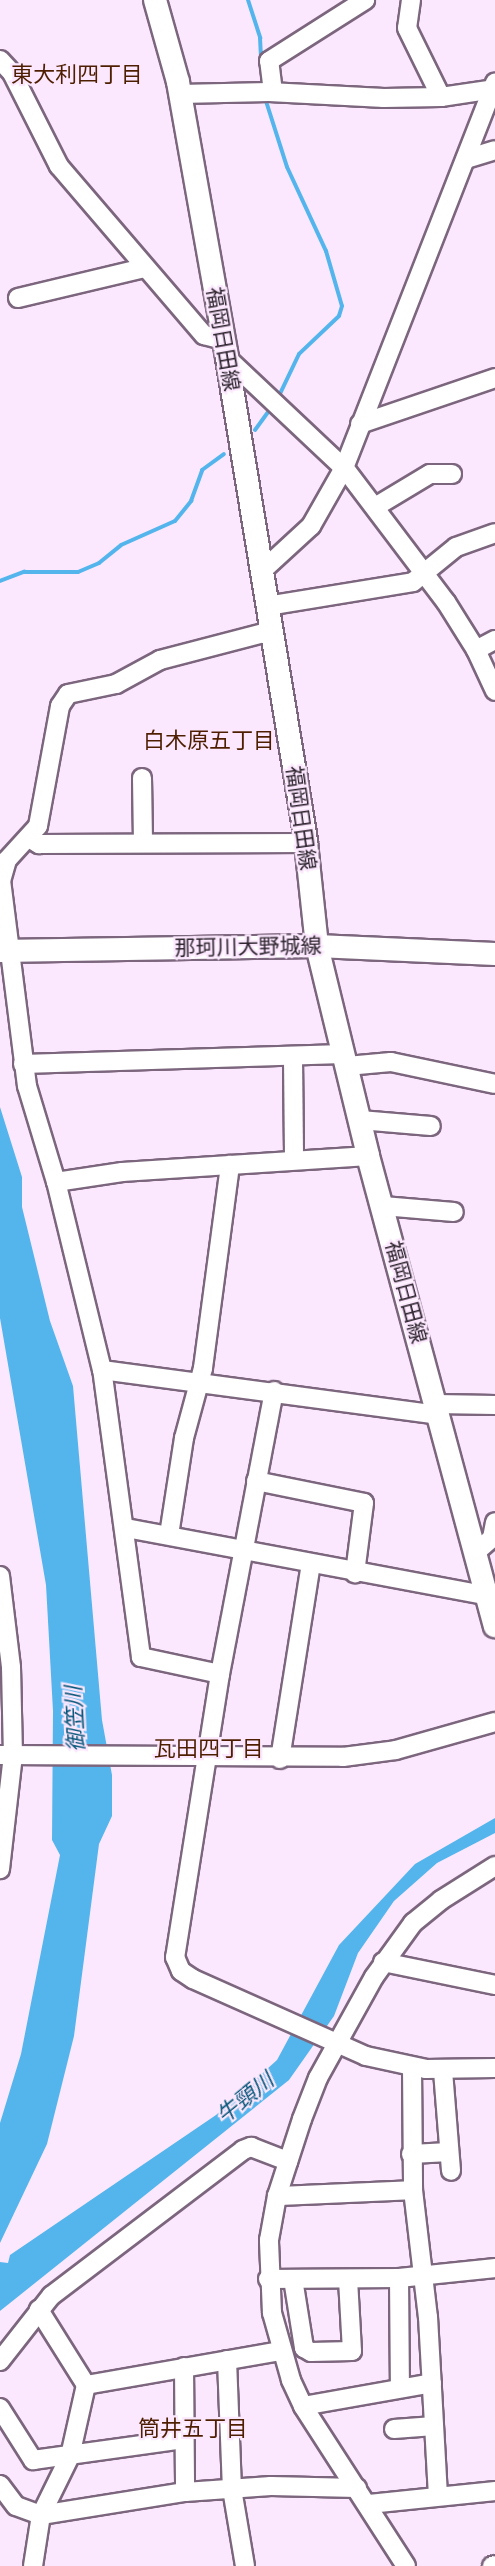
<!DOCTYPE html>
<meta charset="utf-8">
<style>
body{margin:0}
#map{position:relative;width:495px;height:2566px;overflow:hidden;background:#fce8fe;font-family:Bitter,"Noto Sans JP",serif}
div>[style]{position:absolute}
.water>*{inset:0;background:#54b5ed}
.stream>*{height:4px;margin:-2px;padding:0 2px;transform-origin:2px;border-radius:2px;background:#54b5ed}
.roads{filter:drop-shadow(2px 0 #7c667e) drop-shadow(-2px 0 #7c667e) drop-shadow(0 2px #7c667e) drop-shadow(0 -2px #7c667e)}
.minor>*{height:18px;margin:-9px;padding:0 9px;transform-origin:9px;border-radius:9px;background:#fff}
.major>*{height:22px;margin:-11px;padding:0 11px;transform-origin:11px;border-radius:11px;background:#fff}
span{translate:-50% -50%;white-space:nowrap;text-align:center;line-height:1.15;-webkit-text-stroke:4.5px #fce8fe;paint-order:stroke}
.street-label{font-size:21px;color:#2d242e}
.neighbourhood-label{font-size:22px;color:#4d1f00}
.water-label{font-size:22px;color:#045579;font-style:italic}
</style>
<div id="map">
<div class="water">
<i style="clip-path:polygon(0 1107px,22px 1177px,22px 1207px,50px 1321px,73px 1386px,102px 1720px,112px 1775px,112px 1816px,99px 1844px,74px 2036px,47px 2144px,0 2243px,0 2123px,21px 2054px,60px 1855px,52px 1840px,53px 1711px,46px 1585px,0 1318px)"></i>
<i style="clip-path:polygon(495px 1818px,495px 1833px,437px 1863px,394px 1901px,358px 1953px,334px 2016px,289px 2080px,0 2311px,0 2262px,8px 2263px,10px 2255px,216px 2115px,277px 2060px,339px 1945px,415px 1864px)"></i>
</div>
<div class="stream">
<i style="left:248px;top:0;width:40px;rotate:72deg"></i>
<i style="left:260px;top:38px;width:22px;rotate:87deg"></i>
<i style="left:265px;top:98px;width:72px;rotate:72.3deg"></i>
<i style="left:287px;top:167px;width:93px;rotate:65.1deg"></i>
<i style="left:326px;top:251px;width:57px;rotate:73.8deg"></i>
<i style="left:342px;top:306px;width:10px;rotate:107deg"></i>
<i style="left:339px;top:316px;width:55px;rotate:136.5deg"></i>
<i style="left:299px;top:354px;width:49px;rotate:115.5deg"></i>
<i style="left:255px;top:430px;width:29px;rotate:-54deg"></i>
<i style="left:0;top:581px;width:26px;rotate:-21deg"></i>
<i style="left:24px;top:572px;width:54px"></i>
<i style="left:78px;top:572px;width:23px;rotate:-23deg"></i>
<i style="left:99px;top:563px;width:28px;rotate:-39deg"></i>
<i style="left:121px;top:545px;width:59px;rotate:-24deg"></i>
<i style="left:175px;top:521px;width:26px;rotate:-51deg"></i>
<i style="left:191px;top:501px;width:33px;rotate:-70deg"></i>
<i style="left:202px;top:470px;width:27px;rotate:-36deg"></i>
</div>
<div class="roads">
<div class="minor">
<i style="left:411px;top:0;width:28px;rotate:98deg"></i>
<i style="left:407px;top:28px;width:77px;rotate:63.8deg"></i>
<i style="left:0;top:60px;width:18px;rotate:47deg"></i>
<i style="left:12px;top:73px;width:104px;rotate:63.2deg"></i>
<i style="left:59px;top:166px;width:223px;rotate:49.4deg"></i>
<i style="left:204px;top:335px;width:20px;rotate:15deg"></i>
<i style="left:273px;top:92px;width:31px;rotate:-97deg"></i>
<i style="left:269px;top:61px;width:114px;rotate:-32.4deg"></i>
<i style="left:180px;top:94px;width:89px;rotate:-1.3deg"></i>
<i style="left:269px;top:92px;width:115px;rotate:3deg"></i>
<i style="left:384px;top:98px;width:57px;rotate:-1deg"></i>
<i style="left:441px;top:97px;width:55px;rotate:-8.4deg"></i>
<i style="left:466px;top:159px;width:30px;rotate:-17deg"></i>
<i style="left:18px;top:298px;width:130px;rotate:-13.4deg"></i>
<i style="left:227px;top:358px;width:163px;rotate:43.3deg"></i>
<i style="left:346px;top:470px;width:166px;rotate:52.9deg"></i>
<i style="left:446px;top:602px;width:57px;rotate:58deg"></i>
<i style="left:476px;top:650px;width:45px;rotate:65.1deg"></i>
<i style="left:360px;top:424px;width:143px;rotate:-18.8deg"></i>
<i style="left:375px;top:507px;width:64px;rotate:-31deg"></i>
<i style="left:430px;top:474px;width:22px"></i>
<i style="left:262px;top:571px;width:67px;rotate:-42.6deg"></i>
<i style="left:311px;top:526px;width:67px;rotate:-60.4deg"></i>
<i style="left:344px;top:468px;width:414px;rotate:-68.6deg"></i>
<i style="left:267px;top:606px;width:148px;rotate:-9.3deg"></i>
<i style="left:413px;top:582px;width:55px;rotate:-39.1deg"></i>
<i style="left:456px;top:547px;width:41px;rotate:-19.7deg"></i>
<i style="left:476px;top:650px;width:21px;rotate:-28deg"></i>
<i style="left:142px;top:778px;width:65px;rotate:89.1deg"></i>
<i style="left:29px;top:838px;width:12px;rotate:31deg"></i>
<i style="left:39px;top:844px;width:267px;rotate:-0.2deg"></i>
<i style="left:293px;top:1058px;width:102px;rotate:89.4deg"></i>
<i style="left:23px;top:1064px;width:320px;rotate:-1.8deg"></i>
<i style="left:347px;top:1066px;width:44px;rotate:-5.2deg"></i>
<i style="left:391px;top:1062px;width:106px;rotate:11.9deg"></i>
<i style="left:360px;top:1120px;width:71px;rotate:4.8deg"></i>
<i style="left:56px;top:1182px;width:67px;rotate:-8.6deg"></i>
<i style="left:122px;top:1172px;width:247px;rotate:-3.7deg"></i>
<i style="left:383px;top:1206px;width:71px;rotate:4.8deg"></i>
<i style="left:102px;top:1370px;width:339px;rotate:7.6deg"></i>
<i style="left:274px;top:1391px;width:288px;rotate:100.8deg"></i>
<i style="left:220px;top:1674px;width:287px;rotate:99deg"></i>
<i style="left:175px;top:1957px;width:15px;rotate:67deg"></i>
<i style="left:181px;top:1971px;width:14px;rotate:34deg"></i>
<i style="left:193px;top:1979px;width:189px;rotate:24deg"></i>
<i style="left:366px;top:2056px;width:61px;rotate:12.2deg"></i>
<i style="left:426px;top:2069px;width:69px;rotate:-0.8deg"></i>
<i style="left:436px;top:1404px;width:59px;rotate:1deg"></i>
<i style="left:256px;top:1481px;width:110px;rotate:11.5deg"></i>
<i style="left:364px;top:1503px;width:71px;rotate:97.3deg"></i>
<i style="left:126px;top:1528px;width:375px;rotate:10.6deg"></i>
<i style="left:169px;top:1535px;width:98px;rotate:-81.2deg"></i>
<i style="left:184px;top:1438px;width:73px;rotate:-74.8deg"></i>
<i style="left:203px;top:1368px;width:205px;rotate:-82.4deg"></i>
<i style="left:476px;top:1552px;width:21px;rotate:-41deg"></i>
<i style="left:492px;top:1538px;width:16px;rotate:-79deg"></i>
<i style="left:0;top:1576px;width:92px;rotate:83.1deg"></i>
<i style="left:11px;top:1667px;width:88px;rotate:88.7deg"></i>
<i style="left:13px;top:1755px;width:115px;rotate:96.5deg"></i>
<i style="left:220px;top:1674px;width:81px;rotate:-167.9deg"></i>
<i style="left:141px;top:1657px;width:290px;rotate:-97.7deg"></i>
<i style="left:102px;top:1370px;width:194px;rotate:-103.7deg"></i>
<i style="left:56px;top:1182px;width:100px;rotate:-106.8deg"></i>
<i style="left:27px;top:1086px;width:207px;rotate:-97.2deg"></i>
<i style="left:1px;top:881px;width:22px;rotate:-74deg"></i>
<i style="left:7px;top:860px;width:46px;rotate:-47.6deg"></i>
<i style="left:38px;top:826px;width:122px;rotate:-79.6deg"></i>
<i style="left:60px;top:706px;width:14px;rotate:-56deg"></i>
<i style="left:68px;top:694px;width:49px;rotate:-11.8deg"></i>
<i style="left:116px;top:684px;width:50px;rotate:-28.6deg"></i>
<i style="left:160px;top:660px;width:115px;rotate:-14.6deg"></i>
<i style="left:0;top:1755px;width:343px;rotate:0.3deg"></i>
<i style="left:343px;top:1757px;width:53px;rotate:-7.5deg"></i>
<i style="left:396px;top:1750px;width:103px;rotate:-15.8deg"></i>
<i style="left:280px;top:1759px;width:197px;rotate:-81deg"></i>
<i style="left:383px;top:1962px;width:114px;rotate:11.6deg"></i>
<i style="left:412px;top:2067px;width:123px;rotate:89.5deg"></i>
<i style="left:413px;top:2190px;width:128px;rotate:83.3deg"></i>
<i style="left:428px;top:2317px;width:179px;rotate:86.8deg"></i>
<i style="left:443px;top:2071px;width:100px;rotate:85.4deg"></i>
<i style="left:411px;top:2154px;width:38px;rotate:-3deg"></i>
<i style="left:277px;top:2196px;width:136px;rotate:-2.5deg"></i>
<i style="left:399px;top:2278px;width:110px;rotate:89.5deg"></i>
<i style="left:268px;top:2279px;width:131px;rotate:-0.4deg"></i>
<i style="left:399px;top:2278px;width:97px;rotate:-5.9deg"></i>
<i style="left:293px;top:2279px;width:70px;rotate:80.9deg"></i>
<i style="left:304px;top:2348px;width:8px;rotate:30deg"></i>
<i style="left:311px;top:2352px;width:41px;rotate:-1.4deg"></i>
<i style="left:352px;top:2351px;width:72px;rotate:-93.2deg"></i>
<i style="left:227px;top:2360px;width:129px;rotate:87.8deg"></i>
<i style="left:232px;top:2489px;width:78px;rotate:80.4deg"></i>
<i style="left:0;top:2361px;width:83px;rotate:-51.9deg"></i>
<i style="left:51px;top:2296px;width:241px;rotate:-37.2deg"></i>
<i style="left:243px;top:2150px;width:9px;rotate:-21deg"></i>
<i style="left:251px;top:2147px;width:40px;rotate:21deg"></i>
<i style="left:184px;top:2367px;width:125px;rotate:89.5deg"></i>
<i style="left:86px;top:2385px;width:198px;rotate:-9.9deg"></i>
<i style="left:303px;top:2406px;width:131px;rotate:-10.1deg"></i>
<i style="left:0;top:2408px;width:62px;rotate:57.6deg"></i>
<i style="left:33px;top:2460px;width:152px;rotate:-7.9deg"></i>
<i style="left:394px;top:2429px;width:40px;rotate:-4.3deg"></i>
<i style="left:0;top:2485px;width:26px;rotate:53deg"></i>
<i style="left:16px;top:2506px;width:27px;rotate:20deg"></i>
<i style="left:41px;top:2515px;width:146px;rotate:-9.1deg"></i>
<i style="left:185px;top:2492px;width:86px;rotate:-4deg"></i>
<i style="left:271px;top:2486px;width:86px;rotate:1.3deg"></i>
<i style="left:369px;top:2504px;width:127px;rotate:-5.9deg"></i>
<i style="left:33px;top:2566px;width:52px;rotate:-81.1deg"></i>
<i style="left:41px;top:2515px;width:66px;rotate:-63.8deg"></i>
<i style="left:70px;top:2456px;width:73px;rotate:-77.3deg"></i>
<i style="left:86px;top:2385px;width:89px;rotate:-122.1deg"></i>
<i style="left:406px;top:2566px;width:190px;rotate:-122.8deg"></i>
<i style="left:303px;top:2406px;width:29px;rotate:-115deg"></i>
<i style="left:291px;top:2380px;width:70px;rotate:-105.8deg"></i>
<i style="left:272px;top:2313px;width:73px;rotate:-92.4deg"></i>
<i style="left:269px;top:2240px;width:45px;rotate:-79.7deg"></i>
<i style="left:277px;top:2196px;width:81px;rotate:-72deg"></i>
<i style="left:302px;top:2119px;width:44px;rotate:-68.7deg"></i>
<i style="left:318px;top:2078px;width:115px;rotate:-61deg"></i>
<i style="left:374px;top:1977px;width:67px;rotate:-54.2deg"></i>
<i style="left:413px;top:1923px;width:36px;rotate:-39deg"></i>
<i style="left:441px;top:1900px;width:64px;rotate:-32.2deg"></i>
<i style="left:492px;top:2566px;width:3px;rotate:-18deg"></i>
</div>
<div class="major">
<i style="left:155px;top:0;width:85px;rotate:74.3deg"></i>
<i style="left:178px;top:82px;width:280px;rotate:79.9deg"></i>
<i style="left:227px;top:358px;width:491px;rotate:80.7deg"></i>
<i style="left:306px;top:843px;width:104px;rotate:83.9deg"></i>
<i style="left:317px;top:946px;width:216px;rotate:76.3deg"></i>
<i style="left:368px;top:1156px;width:487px;rotate:74.9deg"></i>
<i style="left:0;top:951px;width:317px;rotate:-0.9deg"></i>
<i style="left:317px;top:946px;width:178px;rotate:2.6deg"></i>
</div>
</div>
<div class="street-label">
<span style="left:223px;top:339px;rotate:80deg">福岡日田線</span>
<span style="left:301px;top:818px;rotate:82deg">福岡日田線</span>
<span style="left:248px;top:947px;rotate:-1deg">那珂川大野城線</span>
<span style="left:406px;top:1292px;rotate:75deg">福岡日田線</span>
</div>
<div class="neighbourhood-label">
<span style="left:77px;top:75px">東大利四丁目</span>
<span style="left:209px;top:741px">白木原五丁目</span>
<span style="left:209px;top:1749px">瓦田四丁目</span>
<span style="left:193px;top:2429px">筒井五丁目</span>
</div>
<div class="water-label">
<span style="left:75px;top:1719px;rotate:-93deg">御笠川</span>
<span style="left:245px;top:2098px;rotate:-39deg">牛頸川</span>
</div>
</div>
